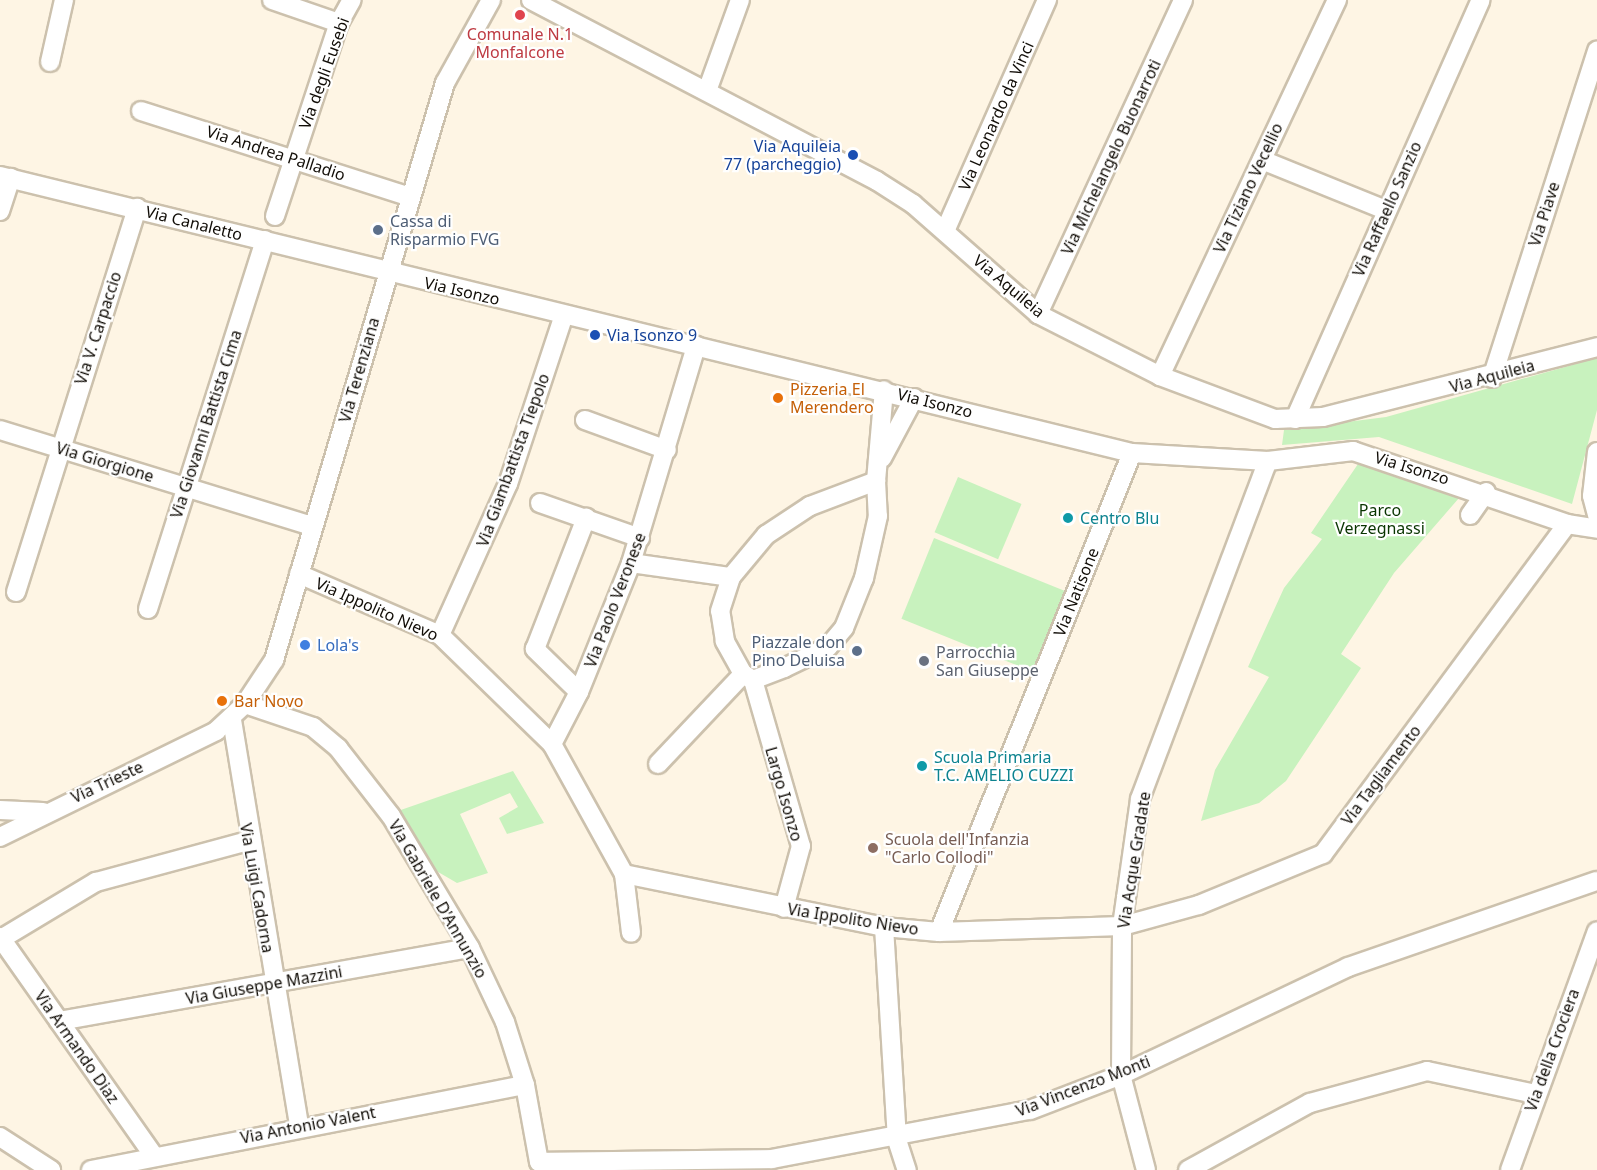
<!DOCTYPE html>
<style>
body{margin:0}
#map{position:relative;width:1597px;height:1170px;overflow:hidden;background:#fef5e4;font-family:"Noto Sans",sans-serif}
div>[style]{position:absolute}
.green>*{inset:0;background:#c8f2be;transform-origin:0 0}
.roads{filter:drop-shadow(2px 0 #ccc1ad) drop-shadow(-2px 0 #ccc1ad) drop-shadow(0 2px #ccc1ad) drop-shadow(0 -2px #ccc1ad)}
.minor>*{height:18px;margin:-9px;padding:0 9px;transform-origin:9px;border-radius:9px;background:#fff}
.dots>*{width:16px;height:16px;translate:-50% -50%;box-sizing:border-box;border:3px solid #fff;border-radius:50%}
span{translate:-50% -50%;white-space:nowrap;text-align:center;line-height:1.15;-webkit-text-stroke:4.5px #fff;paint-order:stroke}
.health-label{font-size:16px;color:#be3a42}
.street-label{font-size:16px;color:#110d07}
.transit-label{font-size:16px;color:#164399}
.right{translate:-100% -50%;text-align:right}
.left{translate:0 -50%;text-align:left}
.service-label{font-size:16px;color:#4e5e75}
.food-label{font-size:16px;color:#c56008}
.park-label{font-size:16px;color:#093500}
.culture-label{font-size:16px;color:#0d838f}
.shop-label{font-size:16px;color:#366cbe}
.worship-label{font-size:16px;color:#5b616d}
.education-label{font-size:16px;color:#785e54}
</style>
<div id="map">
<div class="green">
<i style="clip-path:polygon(1597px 358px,1597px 410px,1572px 504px,1379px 437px,1282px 445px,1284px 430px,1386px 417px)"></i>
<i style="clip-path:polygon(1358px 464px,1459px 498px,1394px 573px,1341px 654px,1361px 668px,1286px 781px,1259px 803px,1201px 821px,1215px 770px,1269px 677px,1248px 667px,1284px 588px,1322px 539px,1311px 533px)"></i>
<i style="left:958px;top:477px;width:69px;height:60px;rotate:23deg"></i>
<i style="left:934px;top:538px;width:152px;height:87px;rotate:22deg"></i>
<i style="clip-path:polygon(513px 771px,544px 823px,507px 834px,499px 818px,518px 807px,510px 793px,460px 814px,488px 873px,457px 883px,433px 869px,395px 812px)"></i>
</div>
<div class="roads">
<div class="minor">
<i style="left:272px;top:0;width:71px;rotate:18.9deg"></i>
<i style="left:531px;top:0;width:390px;rotate:27.6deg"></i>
<i style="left:877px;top:181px;width:43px;rotate:32.6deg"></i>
<i style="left:913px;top:204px;width:167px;rotate:41.3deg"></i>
<i style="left:1038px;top:314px;width:137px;rotate:26.9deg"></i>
<i style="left:1160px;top:376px;width:123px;rotate:20.5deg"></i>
<i style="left:1275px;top:419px;width:48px;rotate:-2.4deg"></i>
<i style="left:1323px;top:417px;width:283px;rotate:-14.3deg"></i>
<i style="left:50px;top:62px;width:64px;rotate:-77.3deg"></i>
<i style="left:707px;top:91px;width:97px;rotate:-70.1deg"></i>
<i style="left:141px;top:111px;width:282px;rotate:17.7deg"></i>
<i style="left:1262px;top:160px;width:134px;rotate:22deg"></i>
<i style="left:0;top:176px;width:1165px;rotate:13.75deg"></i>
<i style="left:1132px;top:453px;width:136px;rotate:3.4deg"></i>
<i style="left:1268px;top:461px;width:86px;rotate:-6.7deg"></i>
<i style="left:1353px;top:451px;width:226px;rotate:18.8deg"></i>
<i style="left:1567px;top:524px;width:30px;rotate:9deg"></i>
<i style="left:0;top:211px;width:35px;rotate:-72deg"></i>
<i style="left:275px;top:216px;width:203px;rotate:-71.7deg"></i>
<i style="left:339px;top:23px;width:26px;rotate:-61deg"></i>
<i style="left:945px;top:231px;width:253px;rotate:-66.2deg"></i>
<i style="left:1038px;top:314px;width:346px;rotate:-65.2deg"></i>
<i style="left:1160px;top:376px;width:416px;rotate:-64.8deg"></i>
<i style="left:1492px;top:378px;width:344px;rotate:-72.2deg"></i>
<i style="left:1295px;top:419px;width:458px;rotate:-66.1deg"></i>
<i style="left:585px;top:420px;width:87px;rotate:20.1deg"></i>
<i style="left:0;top:430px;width:327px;rotate:17.1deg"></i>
<i style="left:1597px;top:452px;width:44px;rotate:96.5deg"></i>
<i style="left:1592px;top:496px;width:20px;rotate:75deg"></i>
<i style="left:882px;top:458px;width:68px;rotate:-61.9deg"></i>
<i style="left:876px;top:481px;width:35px;rotate:87deg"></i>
<i style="left:878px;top:516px;width:64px;rotate:102.7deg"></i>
<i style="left:864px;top:578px;width:54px;rotate:111.8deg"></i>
<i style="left:844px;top:628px;width:25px;rotate:130deg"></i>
<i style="left:828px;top:647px;width:49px;rotate:154.5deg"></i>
<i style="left:784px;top:668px;width:33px;rotate:159deg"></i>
<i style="left:753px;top:680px;width:12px;rotate:-149deg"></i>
<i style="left:743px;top:674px;width:38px;rotate:-119deg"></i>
<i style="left:725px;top:641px;width:30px;rotate:-99deg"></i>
<i style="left:720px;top:611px;width:36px;rotate:-72deg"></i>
<i style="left:731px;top:577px;width:55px;rotate:-50.2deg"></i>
<i style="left:766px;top:535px;width:53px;rotate:-33.4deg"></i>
<i style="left:810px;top:506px;width:71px;rotate:-20.7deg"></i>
<i style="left:876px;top:481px;width:91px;rotate:-85deg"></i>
<i style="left:540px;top:503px;width:106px;rotate:19.3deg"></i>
<i style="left:1470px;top:515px;width:28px;rotate:-55deg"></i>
<i style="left:631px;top:563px;width:101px;rotate:8deg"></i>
<i style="left:299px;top:574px;width:154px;rotate:23.4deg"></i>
<i style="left:440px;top:635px;width:156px;rotate:44.2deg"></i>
<i style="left:552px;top:744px;width:149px;rotate:61deg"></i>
<i style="left:624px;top:874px;width:59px;rotate:83.2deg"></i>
<i style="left:16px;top:592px;width:403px;rotate:-72.5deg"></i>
<i style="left:148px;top:609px;width:387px;rotate:-72.4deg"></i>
<i style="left:440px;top:635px;width:166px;rotate:-65.8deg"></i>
<i style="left:508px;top:484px;width:178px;rotate:-71.7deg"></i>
<i style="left:753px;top:680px;width:173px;rotate:73.9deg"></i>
<i style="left:801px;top:846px;width:64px;rotate:105.3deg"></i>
<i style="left:579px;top:692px;width:62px;rotate:-135.7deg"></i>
<i style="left:535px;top:649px;width:141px;rotate:-68.7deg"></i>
<i style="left:245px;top:704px;width:72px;rotate:18.7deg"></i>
<i style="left:313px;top:727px;width:33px;rotate:40deg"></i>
<i style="left:338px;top:748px;width:86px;rotate:52.1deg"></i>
<i style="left:391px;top:816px;width:154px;rotate:59.1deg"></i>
<i style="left:470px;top:948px;width:82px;rotate:64.7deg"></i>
<i style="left:505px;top:1022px;width:66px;rotate:72.4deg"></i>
<i style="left:525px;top:1085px;width:78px;rotate:79.7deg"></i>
<i style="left:232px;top:720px;width:411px;rotate:80.6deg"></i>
<i style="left:552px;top:744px;width:59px;rotate:-62.6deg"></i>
<i style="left:579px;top:692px;width:139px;rotate:-68deg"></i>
<i style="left:631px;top:563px;width:227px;rotate:-73.3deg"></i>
<i style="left:658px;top:764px;width:124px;rotate:-46.6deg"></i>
<i style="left:0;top:810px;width:43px;rotate:2.7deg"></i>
<i style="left:0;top:837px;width:241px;rotate:-26.1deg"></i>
<i style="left:216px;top:731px;width:40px;rotate:-43deg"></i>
<i style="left:245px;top:704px;width:53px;rotate:-56.6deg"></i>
<i style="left:274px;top:660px;width:602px;rotate:-73.49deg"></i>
<i style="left:445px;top:83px;width:95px;rotate:-61deg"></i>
<i style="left:624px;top:874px;width:265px;rotate:11.5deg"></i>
<i style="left:884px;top:927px;width:55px;rotate:5.2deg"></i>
<i style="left:939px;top:932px;width:183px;rotate:-1.9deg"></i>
<i style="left:1122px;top:926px;width:80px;rotate:-15.3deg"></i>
<i style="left:1199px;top:905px;width:134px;rotate:-22.4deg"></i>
<i style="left:1323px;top:854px;width:410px;rotate:-53.5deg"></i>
<i style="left:884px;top:927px;width:213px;rotate:86.5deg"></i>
<i style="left:897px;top:1140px;width:32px;rotate:72deg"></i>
<i style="left:939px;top:932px;width:516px;rotate:-68.05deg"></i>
<i style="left:0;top:937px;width:268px;rotate:54.9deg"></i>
<i style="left:1px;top:939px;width:111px;rotate:-31deg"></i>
<i style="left:96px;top:882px;width:157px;rotate:-15.1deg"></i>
<i style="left:59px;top:1021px;width:417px;rotate:-10.1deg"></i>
<i style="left:0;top:1137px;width:61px;rotate:32.9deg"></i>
<i style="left:539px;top:1162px;width:233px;rotate:-0.7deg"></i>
<i style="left:772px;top:1159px;width:263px;rotate:-10.8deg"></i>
<i style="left:1030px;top:1110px;width:97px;rotate:-21deg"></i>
<i style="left:1121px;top:1075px;width:251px;rotate:-25.4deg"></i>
<i style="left:1348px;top:967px;width:263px;rotate:-19.1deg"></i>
<i style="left:91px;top:1170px;width:442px;rotate:-11.1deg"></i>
<i style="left:1146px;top:1170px;width:98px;rotate:-104.7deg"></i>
<i style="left:1121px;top:1075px;width:149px;rotate:-89.6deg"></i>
<i style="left:1122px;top:926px;width:128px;rotate:-81.9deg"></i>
<i style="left:1140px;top:799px;width:361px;rotate:-69.3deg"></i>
<i style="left:1188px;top:1170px;width:139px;rotate:-28.8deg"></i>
<i style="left:1310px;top:1103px;width:121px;rotate:-15.3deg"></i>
<i style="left:1427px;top:1071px;width:110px;rotate:12deg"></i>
<i style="left:1510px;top:1170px;width:254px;rotate:-70deg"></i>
</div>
</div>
<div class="dots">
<i style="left:520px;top:15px;background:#e0444e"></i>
<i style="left:853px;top:155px;background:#1a4fb4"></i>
<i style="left:378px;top:230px;background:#5c6f8a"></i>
<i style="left:595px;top:335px;background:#1a4fb4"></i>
<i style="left:778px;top:398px;background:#e8710a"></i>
<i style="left:1068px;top:518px;background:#0f9aa8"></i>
<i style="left:305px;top:645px;background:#3f7fe0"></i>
<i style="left:857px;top:651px;background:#5c6f8a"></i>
<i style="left:924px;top:661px;background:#6b7280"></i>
<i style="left:222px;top:701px;background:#e8710a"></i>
<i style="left:922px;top:766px;background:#0f9aa8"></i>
<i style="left:873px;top:848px;background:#8d6e63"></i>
</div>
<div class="health-label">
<span style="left:520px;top:43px">Comunale N.1<br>Monfalcone</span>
</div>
<div class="street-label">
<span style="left:324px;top:73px;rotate:-70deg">Via degli Eusebi</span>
<span style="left:996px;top:116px;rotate:-66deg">Via Leonardo da Vinci</span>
<span style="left:276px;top:153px;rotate:18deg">Via Andrea Palladio</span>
<span style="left:1111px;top:157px;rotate:-65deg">Via Michelangelo Buonarroti</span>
<span style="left:1248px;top:188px;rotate:-65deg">Via Tiziano Vecellio</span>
<span style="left:1387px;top:209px;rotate:-66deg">Via Raffaello Sanzio</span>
<span style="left:1544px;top:214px;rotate:-72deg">Via Piave</span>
<span style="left:194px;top:223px;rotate:14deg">Via Canaletto</span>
<span style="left:1009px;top:286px;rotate:40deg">Via Aquileia</span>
<span style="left:462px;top:291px;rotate:13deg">Via Isonzo</span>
<span style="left:98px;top:328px;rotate:-72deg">Via V. Carpaccio</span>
<span style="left:359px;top:370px;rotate:-74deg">Via Terenziana</span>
<span style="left:1492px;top:376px;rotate:-15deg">Via Aquileia</span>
<span style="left:935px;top:403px;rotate:14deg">Via Isonzo</span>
<span style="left:206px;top:424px;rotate:-72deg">Via Giovanni Battista Cima</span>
<span style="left:513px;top:460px;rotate:-70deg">Via Giambattista Tiepolo</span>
<span style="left:105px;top:462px;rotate:17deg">Via Giorgione</span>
<span style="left:1412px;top:468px;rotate:17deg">Via Isonzo</span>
<span style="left:1076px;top:592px;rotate:-68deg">Via Natisone</span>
<span style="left:615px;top:600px;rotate:-69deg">Via Paolo Veronese</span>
<span style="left:377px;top:609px;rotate:24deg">Via Ippolito Nievo</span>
<span style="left:1381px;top:775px;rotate:-53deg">Via Tagliamento</span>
<span style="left:107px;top:782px;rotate:-25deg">Via Trieste</span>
<span style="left:784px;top:794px;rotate:74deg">Largo Isonzo</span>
<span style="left:1134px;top:860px;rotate:-81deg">Via Acque Gradate</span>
<span style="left:257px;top:888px;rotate:80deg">Via Luigi Cadorna</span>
<span style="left:438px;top:899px;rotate:60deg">Via Gabriele D'Annunzio</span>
<span style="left:853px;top:919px;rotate:9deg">Via Ippolito Nievo</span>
<span style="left:264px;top:985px;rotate:-10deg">Via Giuseppe Mazzini</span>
<span style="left:77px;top:1047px;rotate:55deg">Via Armando Diaz</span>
<span style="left:1552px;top:1050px;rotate:-70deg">Via della Crociera</span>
<span style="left:1083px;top:1086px;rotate:-21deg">Via Vincenzo Monti</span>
<span style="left:308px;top:1125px;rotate:-11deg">Via Antonio Valent</span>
</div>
<div class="transit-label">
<span class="right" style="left:841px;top:155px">Via Aquileia<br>77 (parcheggio)</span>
<span class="left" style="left:607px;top:335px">Via Isonzo 9</span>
</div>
<div class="service-label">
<span class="left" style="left:390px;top:230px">Cassa di<br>Risparmio FVG</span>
<span class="right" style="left:845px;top:651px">Piazzale don<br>Pino Deluisa</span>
</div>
<div class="food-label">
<span class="left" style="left:790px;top:398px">Pizzeria El<br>Merendero</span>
<span class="left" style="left:234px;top:701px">Bar Novo</span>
</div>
<div class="park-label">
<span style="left:1380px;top:519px">Parco<br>Verzegnassi</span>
</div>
<div class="culture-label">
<span class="left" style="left:1080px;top:518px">Centro Blu</span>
<span class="left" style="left:934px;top:766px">Scuola Primaria<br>T.C. AMELIO CUZZI</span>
</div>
<div class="shop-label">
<span class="left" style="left:317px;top:645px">Lola's</span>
</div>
<div class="worship-label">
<span class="left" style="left:936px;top:661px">Parrocchia<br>San Giuseppe</span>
</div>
<div class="education-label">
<span class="left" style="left:885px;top:848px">Scuola dell'Infanzia<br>"Carlo Collodi"</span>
</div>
</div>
